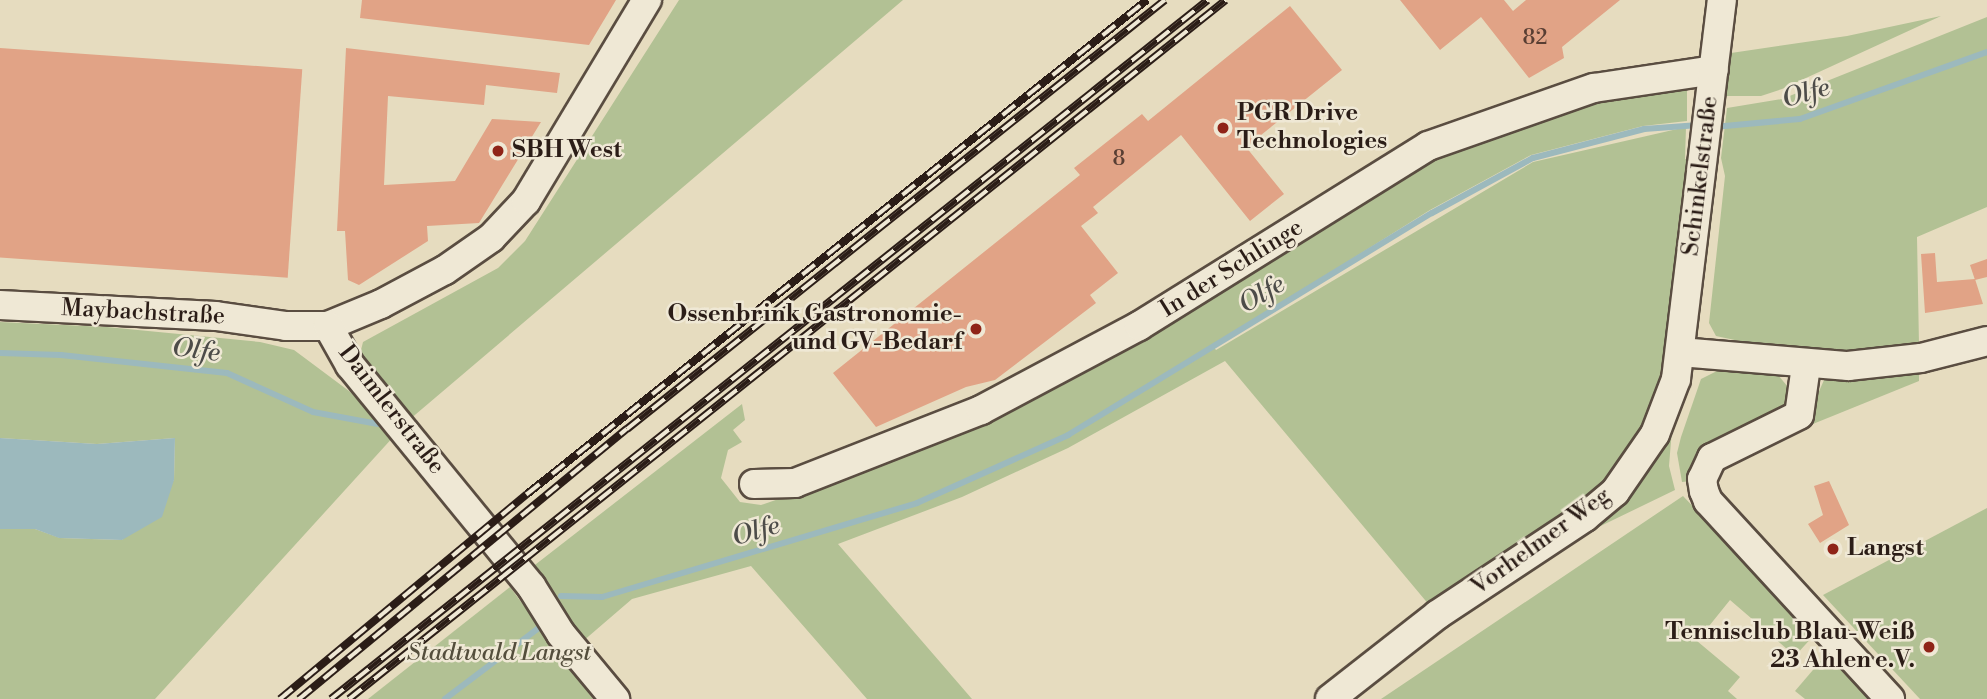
<!DOCTYPE html>
<meta charset="utf-8">
<style>
body{margin:0}
#map{position:relative;width:1987px;height:699px;overflow:hidden;background:#e6dcbf;font-family:"Libre Bodoni",serif}
div>[style]{position:absolute}
.green>*{inset:0;background:#b2c194}
.water>*{inset:0;background:#9cb9bd}
.stream>*{height:6px;margin:-3px;padding:0 3px;transform-origin:3px;border-radius:3px;background:#9cb9bd}
.building>*{inset:0;background:#e1a386;transform-origin:0 0}
.roads{filter:drop-shadow(2px 0 #5a4d41) drop-shadow(-2px 0 #5a4d41) drop-shadow(0 2px #5a4d41) drop-shadow(0 -2px #5a4d41)}
.minor>*{height:28px;margin:-14px;padding:0 14px;transform-origin:14px;border-radius:14px;background:#efe8d5}
.rail>*{height:8px;margin-top:-4px;transform-origin:0;background:repeating-linear-gradient(90deg,#efe8d5 0 16px,#2b1d17 0 32px);box-sizing:border-box;border-block:2px solid #2b1d17}
.dots>*{width:19px;height:19px;translate:-50% -50%;box-sizing:border-box;border:4px solid #efe8d5;border-radius:50%}
span{translate:-50% -50%;white-space:nowrap;text-align:center;line-height:1.15;-webkit-text-stroke:5px #efe8d5;paint-order:stroke}
.number-label{font-size:21px;color:#583e33}
.number-label span{-webkit-text-stroke-width:0}
.poi-label{font-size:24px;color:#2b1d17;font-weight:700}
.left{translate:0 -50%;text-align:left}
.right{translate:-100% -50%;text-align:right}
.street-label{font-size:24px;color:#2b1d17}
.park-label{font-size:24px;color:#544e3c;font-style:italic}
.water-label{font-size:26px;color:#4d4c49;font-style:italic}
</style>
<div id="map">
<div class="green">
<i style="clip-path:polygon(679px 0,903px 0,409px 420px,364px 371px,360px 354px,363px 342px,498px 268px,525px 241px)"></i>
<i style="clip-path:polygon(1941px 16px,1782px 89px,1761px 96px,1726px 96px,1731px 53px,1847px 36px)"></i>
<i style="clip-path:polygon(1987px 17px,1987px 207px,1917px 237px,1919px 345px,1849px 352px,1758px 345px,1716px 336px,1709px 323px,1725px 176px,1721px 158px,1727px 108px,1782px 99px)"></i>
<i style="clip-path:polygon(1683px 84px,1687px 88px,1687px 121px,1643px 126px,1531px 155px,1430px 210px,1213px 346px,1216px 350px,1533px 162px,1686px 127px,1685px 159px,1693px 161px,1660px 403px,1631px 456px,1580px 509px,1430px 606px,1225px 361px,1068px 448px,962px 497px,838px 544px,972px 699px,867px 699px,751px 566px,632px 599px,582px 642px,531px 568px,742px 404px,745px 420px,733px 430px,742px 442px,728px 450px,721px 478px,740px 502px,761px 505px,874px 466px,1431px 155px,1597px 100px)"></i>
<i style="clip-path:polygon(0 322px,107px 327px,260px 342px,294px 350px,349px 391px,395px 435px,155px 699px,0 699px,0 529px,35px 529px,60px 538px,122px 540px,174px 480px,175px 438px,97px 444px,0 438px)"></i>
<i style="clip-path:polygon(1919px 367px,1919px 381px,1803px 428px,1824px 380px)"></i>
<i style="clip-path:polygon(1717px 371px,1778px 375px,1793px 393px,1791px 404px,1691px 481px,1682px 482px,1677px 453px,1681px 437px,1701px 379px)"></i>
<i style="clip-path:polygon(1672px 429px,1669px 466px,1675px 490px,1580px 536px)"></i>
<i style="clip-path:polygon(1683px 496px,1815px 634px,1795px 656px,1730px 600px,1697px 641px,1740px 677px,1728px 691px,1737px 699px,1381px 699px)"></i>
<i style="clip-path:polygon(1987px 508px,1987px 699px,1920px 699px,1823px 595px)"></i>
<i style="clip-path:polygon(510px 587px,593px 699px,368px 699px)"></i>
<i style="clip-path:polygon(1830px 650px,1874px 699px,1805px 699px,1795px 691px)"></i>
</div>
<div class="water">
<i style="clip-path:polygon(0 438px,97px 444px,175px 438px,174px 480px,162px 517px,122px 540px,59px 538px,35px 529px,0 529px)"></i>
</div>
<div class="stream">
<i style="left:1714px;top:127px;width:86px;rotate:-5.3deg"></i>
<i style="left:1800px;top:119px;width:199px;rotate:-19.7deg"></i>
<i style="left:0;top:353px;width:61px;rotate:1.9deg"></i>
<i style="left:61px;top:355px;width:167px;rotate:6.2deg"></i>
<i style="left:227px;top:373px;width:94px;rotate:24.4deg"></i>
<i style="left:313px;top:412px;width:66px;rotate:10.5deg"></i>
<i style="left:561px;top:596px;width:41px;rotate:1.4deg"></i>
<i style="left:602px;top:597px;width:329px;rotate:-16.6deg"></i>
<i style="left:917px;top:503px;width:166px;rotate:-24.2deg"></i>
<i style="left:1068px;top:435px;width:426px;rotate:-31.4deg"></i>
<i style="left:1432px;top:213px;width:115px;rotate:-28.6deg"></i>
<i style="left:1533px;top:158px;width:115px;rotate:-14.6deg"></i>
<i style="left:1644px;top:129px;width:55px;rotate:-4.2deg"></i>
<i style="left:445px;top:699px;width:119px;rotate:-37.2deg"></i>
</div>
<div class="building">
<i style="clip-path:polygon(362px 0,616px 0,589px 45px,360px 18px)"></i>
<i style="clip-path:polygon(1400px 0,1504px 0,1513px 11px,1526px 0,1620px 0,1562px 47px,1564px 58px,1529px 78px,1481px 17px,1440px 50px)"></i>
<i style="clip-path:polygon(1290px 6px,1342px 70px,1246px 147px,1284px 194px,1250px 221px,1181px 135px,1093px 207px,1098px 213px,1081px 226px,1118px 273px,1090px 295px,1096px 303px,995px 380px,966px 387px,876px 427px,833px 373px,1080px 175px,1074px 168px,1142px 114px,1148px 121px)"></i>
<i style="left:0;top:48px;width:303px;height:209px;rotate:4deg"></i>
<i style="clip-path:polygon(346px 48px,560px 73px,557px 93px,486px 85px,484px 105px,388px 96px,384px 185px,455px 181px,492px 119px,541px 122px,479px 223px,427px 226px,428px 241px,359px 285px,348px 280px,345px 231px,337px 231px)"></i>
<i style="clip-path:polygon(1935px 253px,1937px 282px,1975px 279px,1983px 304px,1925px 313px,1921px 254px)"></i>
<i style="clip-path:polygon(1987px 259px,1987px 277px,1975px 280px,1970px 265px)"></i>
<i style="clip-path:polygon(1829px 481px,1849px 525px,1820px 543px,1808px 524px,1823px 515px,1814px 486px)"></i>
</div>
<div class="roads">
<div class="minor">
<i style="left:0;top:305px;width:216px;rotate:2.9deg"></i>
<i style="left:216px;top:316px;width:71px;rotate:8.1deg"></i>
<i style="left:286px;top:326px;width:42px"></i>
<i style="left:328px;top:326px;width:57px;rotate:-22.5deg"></i>
<i style="left:381px;top:304px;width:72px;rotate:-28deg"></i>
<i style="left:445px;top:270px;width:56px;rotate:-34.8deg"></i>
<i style="left:491px;top:238px;width:51px;rotate:-46.6deg"></i>
<i style="left:526px;top:201px;width:235px;rotate:-59deg"></i>
<i style="left:328px;top:326px;width:45px;rotate:60.6deg"></i>
<i style="left:350px;top:365px;width:286px;rotate:50.7deg"></i>
<i style="left:531px;top:586px;width:57px;rotate:58deg"></i>
<i style="left:561px;top:634px;width:85px;rotate:50.3deg"></i>
<i style="left:1680px;top:352px;width:169px;rotate:4.8deg"></i>
<i style="left:1848px;top:366px;width:73px;rotate:-6.3deg"></i>
<i style="left:1921px;top:358px;width:68px;rotate:-14.4deg"></i>
<i style="left:1806px;top:366px;width:49px;rotate:98.1deg"></i>
<i style="left:1799px;top:415px;width:97px;rotate:153.7deg"></i>
<i style="left:1712px;top:458px;width:23px;rotate:115deg"></i>
<i style="left:1702px;top:479px;width:12px;rotate:81deg"></i>
<i style="left:1704px;top:491px;width:11px;rotate:68deg"></i>
<i style="left:1708px;top:501px;width:269px;rotate:47.4deg"></i>
<i style="left:754px;top:484px;width:41px;rotate:-1.4deg"></i>
<i style="left:795px;top:483px;width:200px;rotate:-21.4deg"></i>
<i style="left:981px;top:410px;width:179px;rotate:-28deg"></i>
<i style="left:1139px;top:326px;width:340px;rotate:-31.9deg"></i>
<i style="left:1428px;top:146px;width:176px;rotate:-19.3deg"></i>
<i style="left:1594px;top:88px;width:121px;rotate:-8.5deg"></i>
<i style="left:1330px;top:699px;width:136px;rotate:-38.1deg"></i>
<i style="left:1437px;top:615px;width:178px;rotate:-33.5deg"></i>
<i style="left:1585px;top:517px;width:39px;rotate:-40deg"></i>
<i style="left:1615px;top:492px;width:70px;rotate:-55.4deg"></i>
<i style="left:1655px;top:434px;width:59px;rotate:-69.1deg"></i>
<i style="left:1676px;top:379px;width:382px;rotate:-83.1deg"></i>
</div>
</div>
<div class="rail">
<i style="left:280px;top:699px;width:321px;rotate:-39.7deg"></i>
<i style="left:527px;top:494px;width:793px;rotate:-38.55deg"></i>
<i style="left:299px;top:699px;width:425px;rotate:-39.5deg"></i>
<i style="left:627px;top:429px;width:688px;rotate:-38.57deg"></i>
<i style="left:331px;top:699px;width:1121px;rotate:-38.56deg"></i>
<i style="left:349px;top:699px;width:1121px;rotate:-38.56deg"></i>
</div>
<div class="dots">
<i style="left:1223px;top:128px;background:#8f2418"></i>
<i style="left:498px;top:151px;background:#8f2418"></i>
<i style="left:976px;top:329px;background:#8f2418"></i>
<i style="left:1833px;top:549px;background:#8f2418"></i>
<i style="left:1929px;top:647px;background:#8f2418"></i>
</div>
<div class="number-label">
<span style="left:1535px;top:38px">82</span>
<span style="left:1119px;top:159px">8</span>
</div>
<div class="poi-label">
<span class="left" style="left:1237px;top:128px">PGR Drive<br>Technologies</span>
<span class="left" style="left:512px;top:151px">SBH West</span>
<span class="right" style="left:962px;top:329px">Ossenbrink Gastronomie-<br>und GV-Bedarf</span>
<span class="left" style="left:1847px;top:549px">Langst</span>
<span class="right" style="left:1915px;top:647px">Tennisclub Blau-Weiß<br>23 Ahlen e.V.</span>
</div>
<div class="street-label">
<span style="left:1701px;top:176px;rotate:-83deg">Schinkelstraße</span>
<span style="left:1232px;top:269px;rotate:-32deg">In der Schlinge</span>
<span style="left:143px;top:313px;rotate:3deg">Maybachstraße</span>
<span style="left:391px;top:410px;rotate:52deg">Daimlerstraße</span>
<span style="left:1541px;top:542px;rotate:-36deg">Vorhelmer Weg</span>
</div>
<div class="park-label">
<span style="left:499px;top:654px">Stadtwald Langst</span>
</div>
<div class="water-label">
<span style="left:1806px;top:94px;rotate:-16deg">Olfe</span>
<span style="left:1262px;top:295px;rotate:-31deg">Olfe</span>
<span style="left:196px;top:351px;rotate:7deg">Olfe</span>
<span style="left:756px;top:532px;rotate:-16deg">Olfe</span>
</div>
</div>
